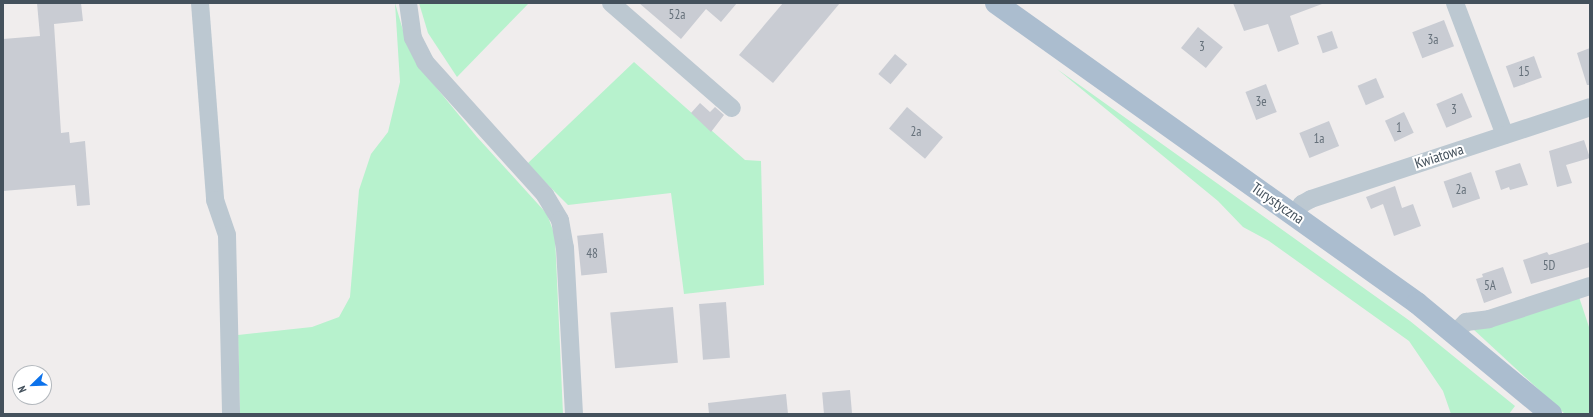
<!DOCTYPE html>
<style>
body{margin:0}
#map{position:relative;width:1593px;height:417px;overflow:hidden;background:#f0eded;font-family:"PT Sans Narrow",sans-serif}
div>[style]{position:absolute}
.green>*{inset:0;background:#b7f2cd}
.building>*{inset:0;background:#c9ccd3;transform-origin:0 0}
.minor>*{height:18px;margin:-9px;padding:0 9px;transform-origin:9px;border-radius:9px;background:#bcc8d1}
.major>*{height:22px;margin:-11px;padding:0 11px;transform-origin:11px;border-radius:11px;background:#abbdcf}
span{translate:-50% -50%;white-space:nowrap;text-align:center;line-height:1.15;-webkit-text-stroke:4px #fff;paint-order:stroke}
.number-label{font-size:13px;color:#65707a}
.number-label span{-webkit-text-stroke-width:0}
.street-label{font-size:15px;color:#44515c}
.frame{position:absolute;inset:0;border:4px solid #44515c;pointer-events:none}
.north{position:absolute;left:12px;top:365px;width:40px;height:40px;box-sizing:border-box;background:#fff;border:1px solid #b4b9be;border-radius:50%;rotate:247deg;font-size:11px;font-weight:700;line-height:16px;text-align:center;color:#44515c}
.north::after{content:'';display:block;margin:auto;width:14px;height:18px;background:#0c72eb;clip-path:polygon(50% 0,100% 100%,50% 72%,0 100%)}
</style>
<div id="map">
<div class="green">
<i style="clip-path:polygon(395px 3px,407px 44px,421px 69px,477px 137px,547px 214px,555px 236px,563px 414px,240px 414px,238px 335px,312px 327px,339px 317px,350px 297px,359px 190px,371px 154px,388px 132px,400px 82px)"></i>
<i style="clip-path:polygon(419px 3px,529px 3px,457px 77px,428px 33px)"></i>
<i style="clip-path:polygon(634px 62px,745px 160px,761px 161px,764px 285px,684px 294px,671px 193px,568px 205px,527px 164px)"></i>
<i style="clip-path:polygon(1057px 69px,1410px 321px,1515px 406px,1509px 414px,1451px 414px,1443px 391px,1409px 341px,1269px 241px,1243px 227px,1218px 201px)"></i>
<i style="clip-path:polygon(1579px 297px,1590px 330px,1590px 414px,1565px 414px,1473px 329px)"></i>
</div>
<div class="building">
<i style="clip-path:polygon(37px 3px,81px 3px,83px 21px,54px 24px,61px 133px,69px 132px,70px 143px,85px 141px,90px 205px,77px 206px,75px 185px,3px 191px,3px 39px,40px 36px)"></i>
<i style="clip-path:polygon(639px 3px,737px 3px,721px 22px,706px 9px,681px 39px)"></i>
<i style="clip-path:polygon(783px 3px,840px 3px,773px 83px,739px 55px)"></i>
<i style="clip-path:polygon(1233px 3px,1322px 3px,1322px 4px,1290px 16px,1299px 44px,1278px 52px,1268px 24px,1244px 31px)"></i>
<i style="left:1444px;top:20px;width:28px;height:34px;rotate:69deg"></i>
<i style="left:1198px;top:27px;width:32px;height:27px;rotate:39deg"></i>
<i style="left:1332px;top:31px;width:18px;height:16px;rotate:71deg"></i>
<i style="clip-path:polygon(1590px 48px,1590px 85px,1587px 85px,1577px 53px)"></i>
<i style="left:895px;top:54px;width:16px;height:26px;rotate:40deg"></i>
<i style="left:1534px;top:56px;width:23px;height:30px;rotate:70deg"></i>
<i style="left:1376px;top:78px;width:21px;height:20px;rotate:67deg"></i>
<i style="left:1266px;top:84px;width:30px;height:22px;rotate:69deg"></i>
<i style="left:1462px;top:93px;width:26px;height:28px;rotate:67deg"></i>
<i style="clip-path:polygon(700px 103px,710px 112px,715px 107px,724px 115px,711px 132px,691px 113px)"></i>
<i style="left:907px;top:107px;width:47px;height:28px;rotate:40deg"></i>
<i style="left:1404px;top:112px;width:23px;height:21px;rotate:65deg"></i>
<i style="left:1329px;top:121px;width:27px;height:32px;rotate:68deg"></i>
<i style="clip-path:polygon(1584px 140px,1590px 158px,1566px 165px,1572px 183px,1557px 187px,1549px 151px)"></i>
<i style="clip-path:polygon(1520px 163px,1528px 185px,1510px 190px,1509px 187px,1501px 190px,1495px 171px)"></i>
<i style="left:1471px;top:172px;width:28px;height:29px;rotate:71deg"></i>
<i style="clip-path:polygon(1395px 186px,1402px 208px,1413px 204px,1421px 226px,1394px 236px,1383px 204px,1371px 209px,1366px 197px)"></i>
<i style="left:603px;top:233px;width:40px;height:26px;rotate:84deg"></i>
<i style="clip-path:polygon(1590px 242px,1590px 267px,1531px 284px,1523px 260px,1547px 252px,1549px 255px)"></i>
<i style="clip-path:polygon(1503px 267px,1512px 293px,1484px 303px,1476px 279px,1483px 277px,1482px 274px)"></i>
<i style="left:726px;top:302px;width:56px;height:27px;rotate:86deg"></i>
<i style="left:673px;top:307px;width:56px;height:63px;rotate:85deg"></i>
<i style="left:850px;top:390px;width:24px;height:28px;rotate:85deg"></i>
<i style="clip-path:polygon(786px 394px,788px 414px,709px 414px,708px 403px)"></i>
</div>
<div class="minor">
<i style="left:200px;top:3px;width:198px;rotate:85.6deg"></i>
<i style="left:215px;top:200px;width:37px;rotate:71deg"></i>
<i style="left:227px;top:235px;width:179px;rotate:88.7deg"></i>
<i style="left:408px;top:3px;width:35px;rotate:82deg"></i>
<i style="left:413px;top:38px;width:27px;rotate:63deg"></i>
<i style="left:425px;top:62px;width:179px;rotate:47.9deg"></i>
<i style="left:545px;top:195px;width:29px;rotate:59deg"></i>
<i style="left:560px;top:220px;width:28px;rotate:80deg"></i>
<i style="left:565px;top:248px;width:166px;rotate:86.9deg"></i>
<i style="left:611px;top:3px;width:160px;rotate:41deg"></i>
<i style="left:1455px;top:3px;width:141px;rotate:69.3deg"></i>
<i style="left:1294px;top:215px;width:14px;rotate:-54deg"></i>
<i style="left:1302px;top:204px;width:10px;rotate:-29deg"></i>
<i style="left:1311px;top:199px;width:294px;rotate:-18.2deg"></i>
<i style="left:1455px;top:333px;width:16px;rotate:-45deg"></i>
<i style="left:1466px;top:322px;width:23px;rotate:-7deg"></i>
<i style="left:1489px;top:319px;width:106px;rotate:-18.1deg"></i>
</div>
<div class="major">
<i style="left:996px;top:3px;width:517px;rotate:35.47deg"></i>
<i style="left:1417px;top:303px;width:174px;rotate:39.6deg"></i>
</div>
<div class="number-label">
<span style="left:677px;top:15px">52a</span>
<span style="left:1433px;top:40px">3a</span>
<span style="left:1202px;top:47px">3</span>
<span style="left:1524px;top:72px">15</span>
<span style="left:1261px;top:102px">3e</span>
<span style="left:1454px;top:110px">3</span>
<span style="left:1399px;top:128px">1</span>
<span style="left:916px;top:132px">2a</span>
<span style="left:1319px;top:139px">1a</span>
<span style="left:1461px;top:190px">2a</span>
<span style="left:592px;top:254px">48</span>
<span style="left:1549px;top:266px">5D</span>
<span style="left:1490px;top:286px">5A</span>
</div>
<div class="street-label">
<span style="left:1439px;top:156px;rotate:-18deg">Kwiatowa</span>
<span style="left:1278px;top:203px;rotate:35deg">Turystyczna</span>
</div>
<div class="frame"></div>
<div class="north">N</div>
</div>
